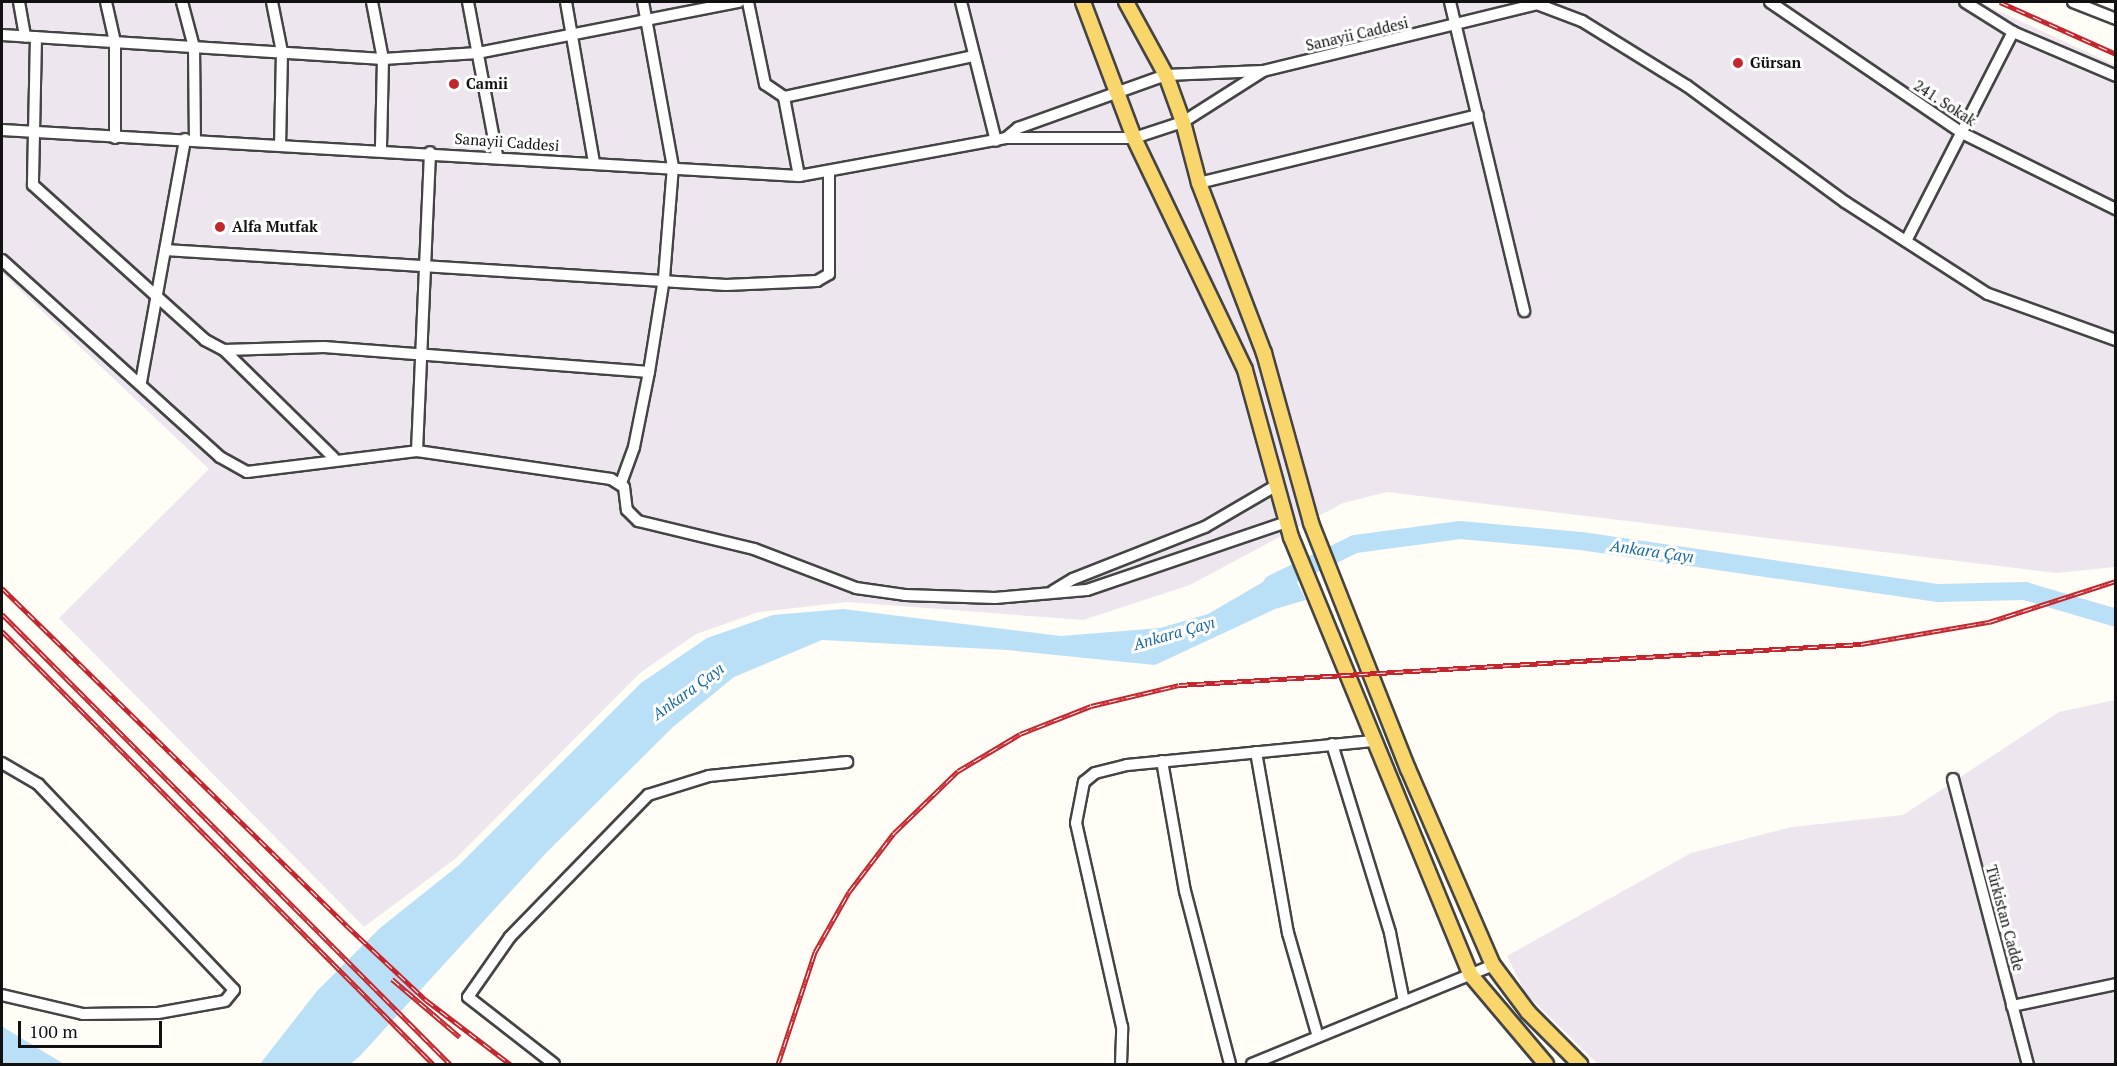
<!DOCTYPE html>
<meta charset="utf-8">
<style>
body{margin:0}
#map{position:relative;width:2117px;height:1066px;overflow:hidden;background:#fffdf5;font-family:"PT Serif",serif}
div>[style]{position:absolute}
.industrial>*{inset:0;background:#eee6ef}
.water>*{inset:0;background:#b9e0f7}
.river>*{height:18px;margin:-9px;padding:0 9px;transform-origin:9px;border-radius:9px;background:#b9e0f7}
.roads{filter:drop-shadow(2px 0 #444) drop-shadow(-2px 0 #444) drop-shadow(0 2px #444) drop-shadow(0 -2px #444)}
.minor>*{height:10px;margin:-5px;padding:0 5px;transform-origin:5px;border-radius:5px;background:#fff}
.major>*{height:14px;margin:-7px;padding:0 7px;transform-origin:7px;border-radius:7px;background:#f9d66b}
.rail>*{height:5px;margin-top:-2.5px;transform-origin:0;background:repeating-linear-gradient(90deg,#fff 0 9px,#c4262e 0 18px);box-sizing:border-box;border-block:2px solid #c4262e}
.dots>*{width:16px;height:16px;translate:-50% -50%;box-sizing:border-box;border:3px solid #fff;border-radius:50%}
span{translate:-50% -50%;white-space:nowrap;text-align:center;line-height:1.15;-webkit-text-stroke:6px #fff;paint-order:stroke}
.street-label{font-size:15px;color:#111}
.poi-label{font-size:15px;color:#111;font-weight:700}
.left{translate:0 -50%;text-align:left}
.water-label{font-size:16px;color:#1768a6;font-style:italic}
.frame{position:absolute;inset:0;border:3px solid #111;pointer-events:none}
.scale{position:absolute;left:18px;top:1021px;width:144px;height:27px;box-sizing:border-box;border:3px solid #111;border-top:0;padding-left:8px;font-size:18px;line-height:21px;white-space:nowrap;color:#111;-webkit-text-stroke:4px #fff;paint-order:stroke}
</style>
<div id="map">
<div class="industrial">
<i style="clip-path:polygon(2px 2px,1979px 2px,2115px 65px,2115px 567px,2056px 573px,1387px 492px,1343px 503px,1190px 585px,1083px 620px,847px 602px,759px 612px,696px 634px,640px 673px,455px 859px,364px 927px,59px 618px,209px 469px,2px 273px)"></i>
<i style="clip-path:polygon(2115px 700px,2115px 1064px,1598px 1064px,1526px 994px,1507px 956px,1691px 853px,1792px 827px,1903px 815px,2059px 712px)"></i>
</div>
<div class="water">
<i style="clip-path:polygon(1289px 567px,1306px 600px,1275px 609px,1155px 665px,1007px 650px,822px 640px,734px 677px,673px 727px,546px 853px,359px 1057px,350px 1064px,260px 1064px,317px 991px,380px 928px,459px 865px,641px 683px,707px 638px,773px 615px,843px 609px,1061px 636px,1160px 628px,1208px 614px)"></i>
<i style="clip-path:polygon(2px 1026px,3px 1027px,64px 1064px,2px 1064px)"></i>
</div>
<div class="river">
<i style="left:1272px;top:584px;width:92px;rotate:-25.7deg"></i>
<i style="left:1355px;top:544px;width:106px;rotate:-7.6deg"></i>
<i style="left:1460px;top:530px;width:121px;rotate:5.2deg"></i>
<i style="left:1581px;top:541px;width:361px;rotate:8.3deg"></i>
<i style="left:1938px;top:593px;width:87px;rotate:-1.3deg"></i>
<i style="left:2025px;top:591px;width:95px;rotate:16.5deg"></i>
</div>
<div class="roads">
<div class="minor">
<i style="left:19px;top:2px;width:35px;rotate:80deg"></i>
<i style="left:106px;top:2px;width:41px;rotate:77.3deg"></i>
<i style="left:115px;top:42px;width:96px;rotate:90deg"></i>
<i style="left:182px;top:2px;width:47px;rotate:75.1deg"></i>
<i style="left:194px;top:47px;width:92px;rotate:89.4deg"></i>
<i style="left:272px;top:2px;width:51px;rotate:78.7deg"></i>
<i style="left:282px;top:52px;width:92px;rotate:91.2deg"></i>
<i style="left:372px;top:2px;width:58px;rotate:79.1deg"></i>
<i style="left:383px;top:59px;width:90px;rotate:91.3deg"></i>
<i style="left:468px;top:2px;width:156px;rotate:79.3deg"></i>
<i style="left:566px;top:2px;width:163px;rotate:80.1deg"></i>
<i style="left:748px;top:2px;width:84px;rotate:78.3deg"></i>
<i style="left:765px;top:84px;width:23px;rotate:34deg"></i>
<i style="left:961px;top:2px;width:143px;rotate:75.9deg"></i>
<i style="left:1450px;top:2px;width:318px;rotate:76.5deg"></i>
<i style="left:1770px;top:2px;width:232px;rotate:34.3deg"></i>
<i style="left:1962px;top:133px;width:172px;rotate:26.3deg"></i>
<i style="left:1965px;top:2px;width:57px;rotate:32deg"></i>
<i style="left:2013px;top:32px;width:112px;rotate:23.1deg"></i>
<i style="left:2073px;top:2px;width:46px;rotate:21.6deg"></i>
<i style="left:2px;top:35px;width:382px;rotate:3.6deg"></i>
<i style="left:383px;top:59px;width:95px;rotate:-3.6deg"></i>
<i style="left:478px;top:53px;width:266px;rotate:-11.1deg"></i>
<i style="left:36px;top:37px;width:148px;rotate:91.2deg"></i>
<i style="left:33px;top:185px;width:232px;rotate:42deg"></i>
<i style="left:205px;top:340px;width:21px;rotate:28deg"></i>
<i style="left:224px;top:350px;width:153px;rotate:44.5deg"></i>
<i style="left:2px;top:130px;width:798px;rotate:3.3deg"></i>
<i style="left:799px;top:176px;width:210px;rotate:-10.4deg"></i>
<i style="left:1006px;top:138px;width:128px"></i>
<i style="left:1134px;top:138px;width:52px;rotate:-18.1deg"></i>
<i style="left:1183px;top:122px;width:95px;rotate:-32.5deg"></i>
<i style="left:1006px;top:138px;width:16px;rotate:-40deg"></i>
<i style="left:1018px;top:128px;width:157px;rotate:-19.7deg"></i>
<i style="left:1166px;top:75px;width:97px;rotate:-2.4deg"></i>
<i style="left:1263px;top:71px;width:282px;rotate:-13.7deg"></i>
<i style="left:1537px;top:4px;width:48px;rotate:20.7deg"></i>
<i style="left:1582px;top:21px;width:123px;rotate:31.8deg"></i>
<i style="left:1687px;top:86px;width:196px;rotate:36.3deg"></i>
<i style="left:1845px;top:202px;width:170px;rotate:32.8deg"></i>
<i style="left:1988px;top:294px;width:136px;rotate:19.8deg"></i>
<i style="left:799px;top:176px;width:80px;rotate:-100.8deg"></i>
<i style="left:784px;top:97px;width:194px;rotate:-12.2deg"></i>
<i style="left:1199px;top:183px;width:287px;rotate:-13.7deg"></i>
<i style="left:1906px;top:241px;width:235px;rotate:-62.9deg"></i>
<i style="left:165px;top:250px;width:562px;rotate:3.57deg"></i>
<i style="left:726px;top:285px;width:91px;rotate:-2.5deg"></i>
<i style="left:817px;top:281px;width:14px;rotate:-30deg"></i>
<i style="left:829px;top:274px;width:100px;rotate:-90deg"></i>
<i style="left:2px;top:260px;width:294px;rotate:42.1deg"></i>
<i style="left:220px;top:457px;width:31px;rotate:29deg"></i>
<i style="left:247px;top:472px;width:171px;rotate:-7deg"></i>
<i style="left:417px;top:451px;width:196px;rotate:8.2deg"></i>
<i style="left:611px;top:479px;width:15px;rotate:32deg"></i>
<i style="left:624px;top:487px;width:23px;rotate:83deg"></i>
<i style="left:627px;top:510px;width:16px;rotate:45deg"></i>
<i style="left:638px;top:521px;width:119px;rotate:13.6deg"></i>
<i style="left:754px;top:549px;width:109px;rotate:20.9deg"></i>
<i style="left:856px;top:588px;width:49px;rotate:8.1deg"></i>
<i style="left:905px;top:595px;width:90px;rotate:1.9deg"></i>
<i style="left:995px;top:598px;width:92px;rotate:-5deg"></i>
<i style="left:1087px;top:590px;width:211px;rotate:-18.8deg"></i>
<i style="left:224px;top:350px;width:100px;rotate:-1.7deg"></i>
<i style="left:324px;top:347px;width:326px;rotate:4.4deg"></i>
<i style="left:141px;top:382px;width:247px;rotate:-79.7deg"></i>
<i style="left:417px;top:451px;width:299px;rotate:-87.5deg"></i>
<i style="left:621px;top:483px;width:38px;rotate:-70deg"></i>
<i style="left:634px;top:447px;width:76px;rotate:-78.7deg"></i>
<i style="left:649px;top:372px;width:95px;rotate:-80.9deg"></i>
<i style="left:664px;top:278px;width:111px;rotate:-85.4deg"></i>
<i style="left:673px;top:167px;width:168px;rotate:-100.3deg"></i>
<i style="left:1053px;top:591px;width:23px;rotate:-31deg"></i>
<i style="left:1073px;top:579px;width:142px;rotate:-21.5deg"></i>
<i style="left:1205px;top:527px;width:83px;rotate:-30.3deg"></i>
<i style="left:1332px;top:744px;width:198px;rotate:72.9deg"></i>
<i style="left:1390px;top:933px;width:70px;rotate:78.5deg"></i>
<i style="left:1256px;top:752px;width:184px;rotate:80deg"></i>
<i style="left:1288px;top:933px;width:108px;rotate:73.9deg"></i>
<i style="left:1162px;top:761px;width:132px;rotate:80deg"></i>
<i style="left:1185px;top:891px;width:179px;rotate:75.4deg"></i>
<i style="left:2px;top:763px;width:42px;rotate:30.3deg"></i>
<i style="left:38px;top:784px;width:284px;rotate:46.4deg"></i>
<i style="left:234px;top:990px;width:14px;rotate:129deg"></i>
<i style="left:225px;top:1001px;width:68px;rotate:169.8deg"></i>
<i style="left:158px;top:1013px;width:75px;rotate:179.2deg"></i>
<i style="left:83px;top:1014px;width:83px;rotate:-166.8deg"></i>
<i style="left:1953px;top:779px;width:295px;rotate:75.3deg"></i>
<i style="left:2012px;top:1006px;width:106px;rotate:-11.9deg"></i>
<i style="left:554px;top:1064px;width:109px;rotate:-142.1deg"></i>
<i style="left:468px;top:997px;width:73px;rotate:-55deg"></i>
<i style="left:510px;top:937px;width:198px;rotate:-45.8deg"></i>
<i style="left:648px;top:795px;width:64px;rotate:-17.3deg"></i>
<i style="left:709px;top:776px;width:139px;rotate:-5.8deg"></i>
<i style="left:1121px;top:1064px;width:37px;rotate:-88deg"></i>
<i style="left:1122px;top:1027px;width:209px;rotate:-102.7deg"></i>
<i style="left:1076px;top:823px;width:42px;rotate:-79deg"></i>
<i style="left:1084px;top:782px;width:14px;rotate:-39deg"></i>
<i style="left:1095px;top:773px;width:33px;rotate:-14deg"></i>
<i style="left:1127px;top:765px;width:247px;rotate:-5.6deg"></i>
<i style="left:1252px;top:1064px;width:261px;rotate:-22.3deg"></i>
</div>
<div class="major">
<i style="left:1083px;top:2px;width:145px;rotate:69.4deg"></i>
<i style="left:1134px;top:138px;width:257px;rotate:64.4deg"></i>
<i style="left:1245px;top:370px;width:173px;rotate:74.6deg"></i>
<i style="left:1291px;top:537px;width:472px;rotate:67.7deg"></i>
<i style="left:1470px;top:974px;width:118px;rotate:49.8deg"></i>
<i style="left:1126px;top:2px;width:83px;rotate:61.3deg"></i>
<i style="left:1166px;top:75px;width:50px;rotate:70.1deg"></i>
<i style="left:1183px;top:122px;width:63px;rotate:75.3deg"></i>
<i style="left:1199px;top:183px;width:182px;rotate:69.1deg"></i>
<i style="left:1264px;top:353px;width:176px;rotate:74.5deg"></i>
<i style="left:1311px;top:523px;width:264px;rotate:68.5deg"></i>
<i style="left:1408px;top:769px;width:214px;rotate:66.6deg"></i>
<i style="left:1493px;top:965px;width:59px;rotate:53.3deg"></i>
<i style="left:1528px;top:1012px;width:74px;rotate:45deg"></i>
</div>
</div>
<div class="rail">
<i style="left:2000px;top:2px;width:127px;rotate:24.1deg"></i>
<i style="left:2px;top:588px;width:482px;rotate:44.4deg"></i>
<i style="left:346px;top:925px;width:110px;rotate:43.2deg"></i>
<i style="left:426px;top:1000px;width:106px;rotate:37.3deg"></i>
<i style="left:2px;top:614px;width:635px;rotate:45.13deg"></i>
<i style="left:2px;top:631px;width:611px;rotate:45.13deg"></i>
<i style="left:392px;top:979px;width:89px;rotate:40.5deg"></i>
<i style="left:778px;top:1064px;width:118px;rotate:-71.7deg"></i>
<i style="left:815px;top:952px;width:69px;rotate:-60.5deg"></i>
<i style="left:849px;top:892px;width:74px;rotate:-52.7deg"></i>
<i style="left:894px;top:833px;width:89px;rotate:-44.1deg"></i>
<i style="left:958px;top:771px;width:72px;rotate:-30.8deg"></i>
<i style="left:1020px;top:734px;width:76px;rotate:-21.5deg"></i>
<i style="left:1091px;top:706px;width:90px;rotate:-13.4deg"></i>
<i style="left:1179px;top:685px;width:683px;rotate:-3.44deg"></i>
<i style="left:1861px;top:644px;width:130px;rotate:-9.8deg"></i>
<i style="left:1989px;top:622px;width:133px;rotate:-17.9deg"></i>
</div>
<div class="dots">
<i style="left:1738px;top:63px;background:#c4262e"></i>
<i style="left:454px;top:84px;background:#c4262e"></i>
<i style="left:220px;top:227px;background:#c4262e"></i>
</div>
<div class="street-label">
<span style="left:1357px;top:34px;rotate:-13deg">Sanayii Caddesi</span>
<span style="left:1945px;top:103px;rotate:33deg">241. Sokak</span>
<span style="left:507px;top:142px;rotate:4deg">Sanayii Caddesi</span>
<span style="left:2005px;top:918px;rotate:75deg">Türkistan Cadde</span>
</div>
<div class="poi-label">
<span class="left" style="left:1750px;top:63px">Gürsan</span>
<span class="left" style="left:466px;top:84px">Camii</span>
<span class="left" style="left:232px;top:227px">Alfa Mutfak</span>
</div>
<div class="water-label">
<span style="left:1652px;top:551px;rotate:8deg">Ankara Çayı</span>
<span style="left:1174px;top:633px;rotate:-16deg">Ankara Çayı</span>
<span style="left:688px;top:691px;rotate:-36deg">Ankara Çayı</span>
</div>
<div class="frame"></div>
<div class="scale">100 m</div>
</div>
